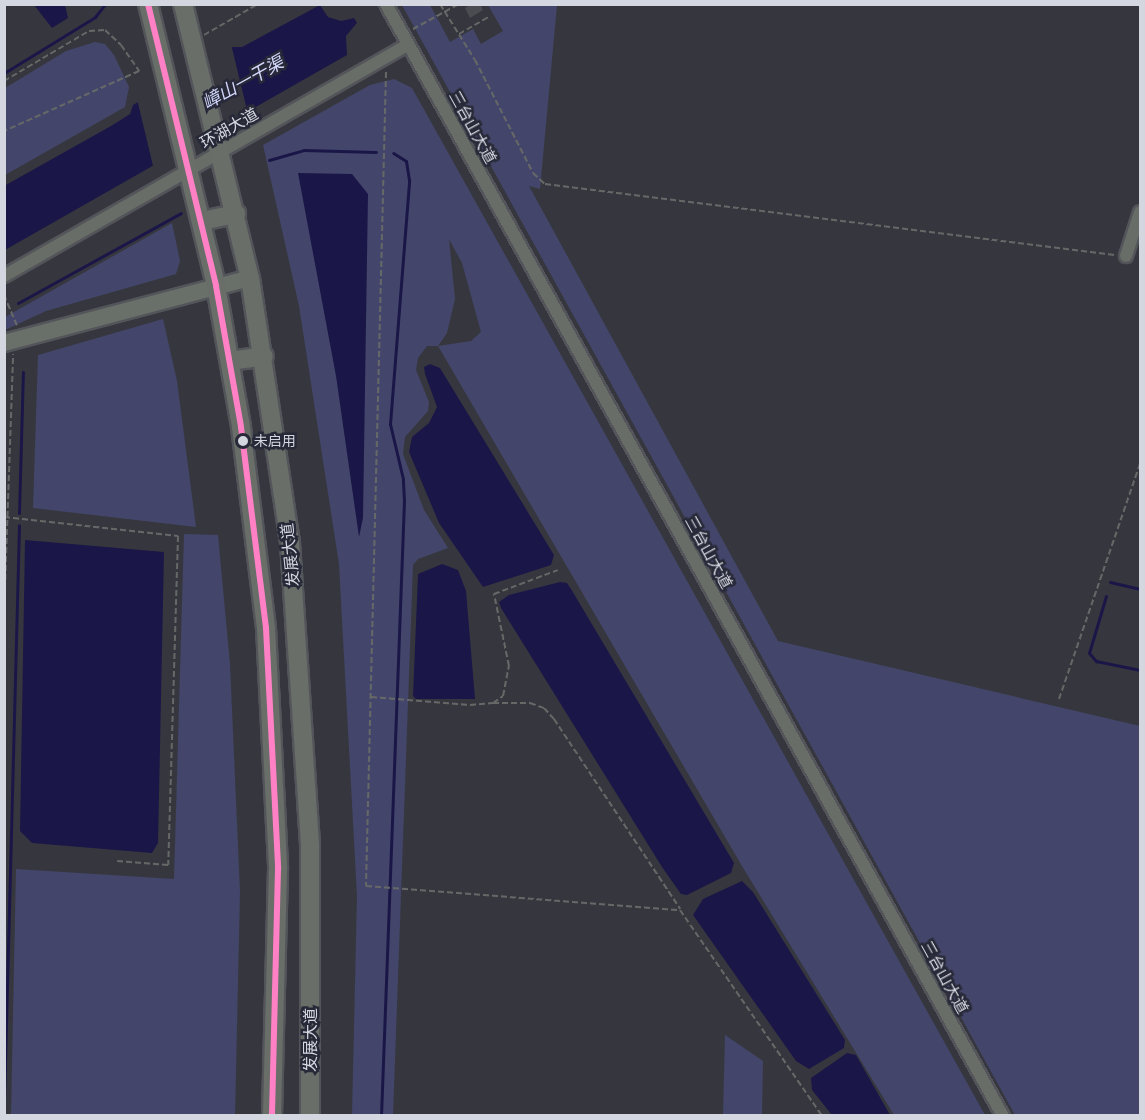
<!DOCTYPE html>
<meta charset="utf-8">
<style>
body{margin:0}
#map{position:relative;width:1145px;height:1120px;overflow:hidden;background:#36373e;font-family:"IBM Plex Serif","Noto Sans SC",serif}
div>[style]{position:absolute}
.green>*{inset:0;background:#43466a}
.water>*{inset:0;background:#1b1648}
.pier>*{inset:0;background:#36373e}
.stream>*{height:3px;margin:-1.5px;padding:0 1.5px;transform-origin:1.5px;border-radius:1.5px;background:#1b1648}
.building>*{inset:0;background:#4b4c52}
.path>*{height:2px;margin-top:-1px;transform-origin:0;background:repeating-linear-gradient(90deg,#666867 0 6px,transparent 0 9px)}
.roads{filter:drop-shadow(2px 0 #53555a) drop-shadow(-2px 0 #53555a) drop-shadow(0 2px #53555a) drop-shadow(0 -2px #53555a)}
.minor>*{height:12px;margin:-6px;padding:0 6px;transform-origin:6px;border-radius:6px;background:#686d67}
.secondary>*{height:16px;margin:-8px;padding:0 8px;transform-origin:8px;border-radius:8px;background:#696f69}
.primary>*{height:18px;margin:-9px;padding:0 9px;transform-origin:9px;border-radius:9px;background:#696e69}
.bus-1>*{height:6px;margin:-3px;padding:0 3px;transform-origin:3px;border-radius:3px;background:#ff80c5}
.dots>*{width:16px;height:16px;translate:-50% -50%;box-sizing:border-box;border:3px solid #282938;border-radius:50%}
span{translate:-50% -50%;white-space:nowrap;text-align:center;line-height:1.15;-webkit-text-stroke:5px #282938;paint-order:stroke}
.bus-label{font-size:14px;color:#d5d7e0}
.left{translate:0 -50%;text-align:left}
.street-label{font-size:16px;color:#d5d7e0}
.water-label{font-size:18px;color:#d2d7fb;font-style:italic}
.frame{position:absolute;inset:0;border:6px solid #d5d7e0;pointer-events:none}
</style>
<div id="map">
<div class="green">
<i style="clip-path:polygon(402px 5px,430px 5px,450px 42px,473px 29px,481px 44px,503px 31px,488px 5px,557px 5px,540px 189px,529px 186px,778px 641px,1140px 726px,1140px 1115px,1015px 1115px)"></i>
<i style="clip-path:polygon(95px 42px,105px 44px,114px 55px,129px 87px,125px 107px,5px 175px,5px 88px,66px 51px)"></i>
<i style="clip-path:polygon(evenodd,394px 79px,412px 88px,985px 1115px,894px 1115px,742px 866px,438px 346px,427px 346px,418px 358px,416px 370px,429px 402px,428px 411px,405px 437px,403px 454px,424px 510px,448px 548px,418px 559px,413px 565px,393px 1115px,352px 1115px,357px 896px,339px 564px,299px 306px,263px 145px,370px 85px,394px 79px,449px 239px,462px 263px,481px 332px,471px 341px,438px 346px,447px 333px,455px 299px,449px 239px)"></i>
<i style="clip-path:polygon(172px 223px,180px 261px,176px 274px,46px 311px,5px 330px,5px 317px)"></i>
<i style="clip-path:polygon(163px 319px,177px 381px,196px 527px,33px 508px,38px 355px)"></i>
<i style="clip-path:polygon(184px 534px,218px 535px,230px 664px,240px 892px,235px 1115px,11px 1115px,16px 869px,174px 879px)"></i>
<i style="clip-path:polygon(725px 1035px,763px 1061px,762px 1115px,723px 1115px)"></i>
</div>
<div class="water">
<i style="clip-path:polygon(34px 5px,65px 5px,68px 18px,52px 28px)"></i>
<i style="clip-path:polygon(320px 5px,328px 17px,341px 21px,354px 18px,357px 23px,346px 36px,347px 55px,5px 250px,4px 186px,111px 126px,130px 114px,133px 105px,233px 47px,242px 47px)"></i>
<i style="clip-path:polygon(298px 173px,352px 174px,368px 194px,363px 518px,359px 537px,336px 376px)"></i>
<i style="clip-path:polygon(430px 364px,440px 368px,554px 555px,551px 565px,483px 587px,439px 523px,409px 452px,412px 437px,429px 423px,437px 407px,425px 374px,424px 367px)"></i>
<i style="clip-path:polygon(25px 540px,164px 552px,158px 843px,152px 853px,32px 843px,20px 831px)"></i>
<i style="clip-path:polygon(442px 564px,458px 570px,466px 591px,475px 699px,416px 699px,413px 696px,418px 574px)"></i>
<i style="clip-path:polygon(560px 582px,567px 583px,571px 589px,734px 863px,731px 873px,687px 895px,681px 894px,662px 867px,501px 608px,499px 602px,509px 595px)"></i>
<i style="clip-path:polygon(742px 881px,753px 892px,845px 1040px,844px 1048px,809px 1069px,796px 1061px,693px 915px,703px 899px)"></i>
<i style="clip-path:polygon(847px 1053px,856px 1055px,890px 1115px,832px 1115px,812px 1090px,811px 1078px)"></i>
</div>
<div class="pier">
<i style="clip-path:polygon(231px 44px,248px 114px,154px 170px,137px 99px)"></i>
</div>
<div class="stream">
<i style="left:4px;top:73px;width:107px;rotate:-31.6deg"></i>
<i style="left:95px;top:17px;width:16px;rotate:-52deg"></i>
<i style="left:269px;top:160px;width:36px;rotate:-16deg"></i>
<i style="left:304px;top:150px;width:72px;rotate:1.6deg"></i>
<i style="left:18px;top:303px;width:186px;rotate:-28.9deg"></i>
<i style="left:19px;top:513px;width:141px;rotate:-88.4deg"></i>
<i style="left:1110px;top:582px;width:31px;rotate:13deg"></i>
<i style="left:1106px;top:596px;width:59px;rotate:106.6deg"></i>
<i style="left:1089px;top:653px;width:11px;rotate:49deg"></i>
<i style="left:1096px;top:661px;width:45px;rotate:11.6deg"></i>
<i style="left:4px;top:1102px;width:577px;rotate:-88.51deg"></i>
<i style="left:381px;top:1116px;width:615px;rotate:-87.86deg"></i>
<i style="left:404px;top:501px;width:22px;rotate:-93deg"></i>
<i style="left:403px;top:479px;width:57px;rotate:-103.3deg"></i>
<i style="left:390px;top:424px;width:245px;rotate:-85.5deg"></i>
<i style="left:409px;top:180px;width:19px;rotate:-99deg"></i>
<i style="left:406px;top:161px;width:15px;rotate:-148deg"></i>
</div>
<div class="building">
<i style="clip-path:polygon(471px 4px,480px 4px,483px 10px,470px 18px,465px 8px)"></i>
</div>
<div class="path">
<i style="left:440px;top:4px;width:66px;rotate:58deg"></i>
<i style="left:475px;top:60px;width:127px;rotate:62.8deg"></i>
<i style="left:533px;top:173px;width:16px;rotate:43deg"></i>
<i style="left:545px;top:184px;width:574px;rotate:7.1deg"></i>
<i style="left:413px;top:29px;width:52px;rotate:-28.5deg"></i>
<i style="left:459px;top:34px;width:34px;rotate:-30deg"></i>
<i style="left:204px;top:35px;width:62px;rotate:-29.9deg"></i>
<i style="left:386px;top:72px;width:814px;rotate:91.41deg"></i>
<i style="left:366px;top:886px;width:315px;rotate:4.4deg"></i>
<i style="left:680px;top:910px;width:250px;rotate:55.4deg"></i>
<i style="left:4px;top:81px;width:99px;rotate:-30.5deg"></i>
<i style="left:89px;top:31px;width:16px;rotate:-4deg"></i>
<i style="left:105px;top:30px;width:22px;rotate:43deg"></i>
<i style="left:121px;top:45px;width:32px;rotate:55deg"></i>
<i style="left:139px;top:71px;width:148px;rotate:156deg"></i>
<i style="left:4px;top:295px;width:33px;rotate:67deg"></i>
<i style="left:4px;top:517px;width:175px;rotate:6.2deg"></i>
<i style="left:178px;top:536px;width:329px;rotate:91.7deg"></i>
<i style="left:168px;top:865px;width:51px;rotate:-175.5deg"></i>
<i style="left:4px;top:616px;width:262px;rotate:-88deg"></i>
<i style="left:371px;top:697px;width:99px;rotate:4.6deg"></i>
<i style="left:470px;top:705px;width:23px;rotate:-5deg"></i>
<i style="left:493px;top:703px;width:12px;rotate:-35deg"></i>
<i style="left:503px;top:696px;width:31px;rotate:-79deg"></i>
<i style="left:509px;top:666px;width:74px;rotate:-101.8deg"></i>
<i style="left:494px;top:594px;width:68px;rotate:-20.6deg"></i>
<i style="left:1059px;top:699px;width:249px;rotate:-71deg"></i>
<i style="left:493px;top:703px;width:37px"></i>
<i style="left:530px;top:703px;width:15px;rotate:20deg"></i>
<i style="left:544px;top:708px;width:15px;rotate:48deg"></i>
<i style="left:554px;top:719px;width:228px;rotate:56.4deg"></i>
</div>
<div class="roads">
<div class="minor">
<i style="left:386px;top:4px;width:1272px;rotate:60.98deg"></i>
<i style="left:1126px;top:256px;width:46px;rotate:-72.3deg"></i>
<i style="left:4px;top:276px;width:465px;rotate:-29.8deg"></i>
</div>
<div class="secondary">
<i style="left:4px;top:343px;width:254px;rotate:-14.8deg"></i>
</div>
<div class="primary">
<i style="left:148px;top:4px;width:290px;rotate:76.4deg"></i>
<i style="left:216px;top:286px;width:143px;rotate:79.9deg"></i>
<i style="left:241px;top:427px;width:203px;rotate:82.9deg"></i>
<i style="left:266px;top:628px;width:241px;rotate:87.1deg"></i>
<i style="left:278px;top:869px;width:247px;rotate:91.4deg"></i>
<i style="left:183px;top:4px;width:282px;rotate:76.3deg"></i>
<i style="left:250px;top:278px;width:268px;rotate:81.4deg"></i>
<i style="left:290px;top:543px;width:304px;rotate:86.2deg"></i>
<i style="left:310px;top:846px;width:270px;rotate:90deg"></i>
<i style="left:202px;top:221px;width:35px;rotate:-12deg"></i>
<i style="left:230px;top:361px;width:34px;rotate:-8deg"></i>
</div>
</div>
<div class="bus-1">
<i style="left:148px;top:4px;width:290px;rotate:76.4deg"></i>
<i style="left:216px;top:286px;width:143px;rotate:79.9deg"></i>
<i style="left:241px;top:427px;width:203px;rotate:82.9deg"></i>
<i style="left:266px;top:628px;width:241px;rotate:87.1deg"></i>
<i style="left:278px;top:869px;width:247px;rotate:91.4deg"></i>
</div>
<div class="dots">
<i style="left:243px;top:441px;background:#d5d7e0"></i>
</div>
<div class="bus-label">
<span class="left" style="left:254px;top:441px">未启用</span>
</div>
<div class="street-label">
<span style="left:473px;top:127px;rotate:61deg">三台山大道</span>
<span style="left:229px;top:128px;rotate:-30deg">环湖大道</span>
<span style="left:709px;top:552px;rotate:61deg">三台山大道</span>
<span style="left:290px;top:555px;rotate:-96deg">发展大道</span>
<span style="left:945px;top:977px;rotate:61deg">三台山大道</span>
<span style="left:310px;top:1040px;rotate:-90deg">发展大道</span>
</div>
<div class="water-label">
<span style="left:243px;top:83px;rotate:-29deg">嶂山一干渠</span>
</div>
<div class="frame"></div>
</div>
